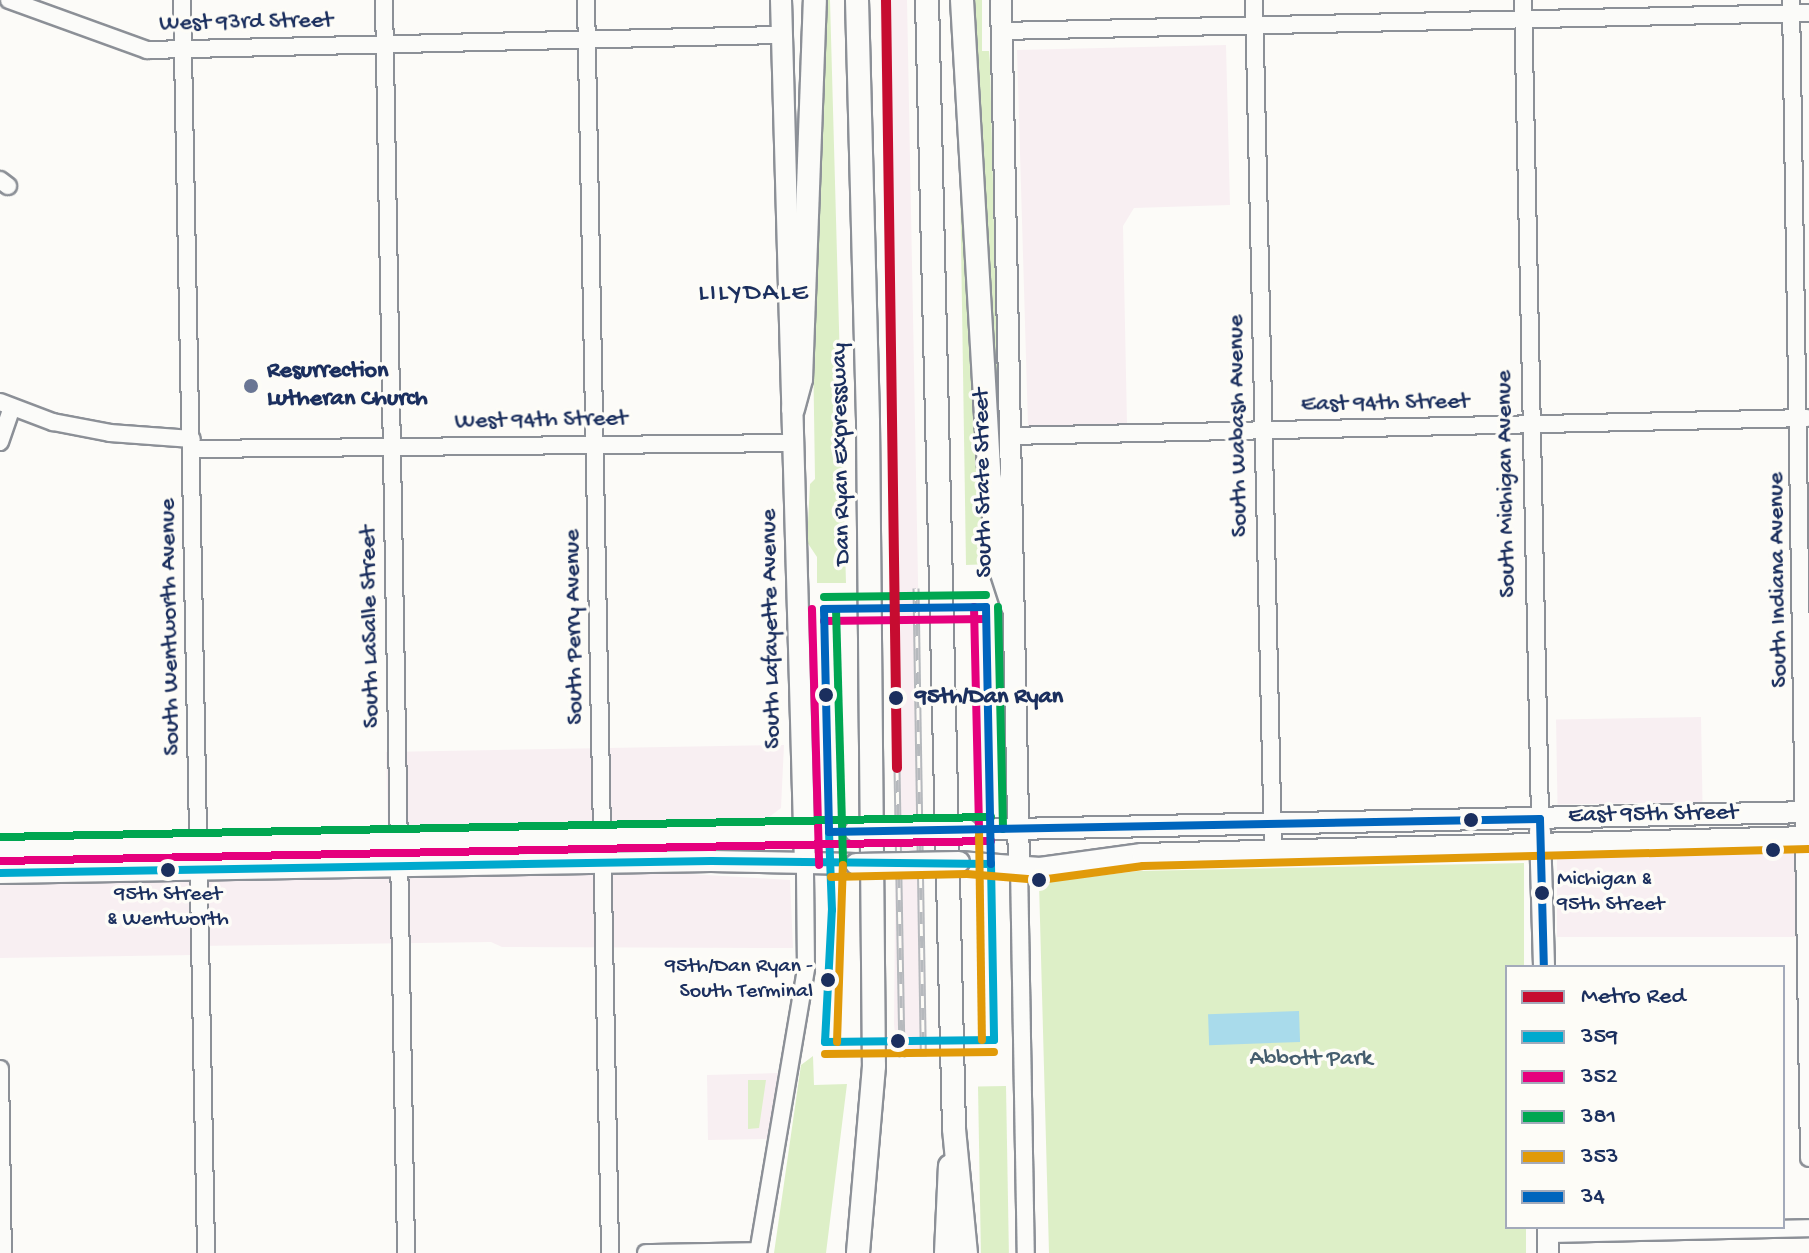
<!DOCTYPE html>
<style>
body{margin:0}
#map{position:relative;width:1809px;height:1253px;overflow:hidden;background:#fcfbf8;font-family:"Gochi Hand",sans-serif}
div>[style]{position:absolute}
.built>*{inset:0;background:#f8eff2;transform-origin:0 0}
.green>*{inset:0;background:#ddefc7;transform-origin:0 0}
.water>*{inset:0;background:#a9dbeb;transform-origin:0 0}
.roads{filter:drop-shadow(2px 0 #8c9097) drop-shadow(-2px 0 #8c9097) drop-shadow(0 2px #8c9097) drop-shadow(0 -2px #8c9097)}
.minor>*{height:16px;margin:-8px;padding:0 8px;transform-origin:8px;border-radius:8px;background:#fbfbf9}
.major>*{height:20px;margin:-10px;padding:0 10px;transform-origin:10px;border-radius:10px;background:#fbfbf9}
.highway>*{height:22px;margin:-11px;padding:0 11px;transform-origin:11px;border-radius:11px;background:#fbfbf9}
.rail>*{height:7px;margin-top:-3.5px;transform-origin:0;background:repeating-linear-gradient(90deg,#fdfcf7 0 12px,#b6b9bd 0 24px);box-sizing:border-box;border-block:2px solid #b6b9bd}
.bridges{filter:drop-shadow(2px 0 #8c9097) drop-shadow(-2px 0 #8c9097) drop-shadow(0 2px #8c9097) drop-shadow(0 -2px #8c9097)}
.major-bridge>*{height:20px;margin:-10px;padding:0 10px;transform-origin:10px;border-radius:10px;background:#fbfbf9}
.bus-1>*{height:8px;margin:-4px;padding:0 4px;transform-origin:4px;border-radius:4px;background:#00a9ce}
.bus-2>*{height:8px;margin:-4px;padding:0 4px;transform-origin:4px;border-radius:4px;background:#e5007d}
.bus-3>*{height:8px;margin:-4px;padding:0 4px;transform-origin:4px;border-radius:4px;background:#00a651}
.bus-4>*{height:8px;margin:-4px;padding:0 4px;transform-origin:4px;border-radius:4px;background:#e19a09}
.bus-5>*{height:8px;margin:-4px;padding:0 4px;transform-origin:4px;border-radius:4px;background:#0065bd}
.metro-1>*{height:10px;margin:-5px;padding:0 5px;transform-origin:5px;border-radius:5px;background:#c60c30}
.dots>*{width:22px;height:22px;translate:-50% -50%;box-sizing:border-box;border:4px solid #fdfcf7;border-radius:50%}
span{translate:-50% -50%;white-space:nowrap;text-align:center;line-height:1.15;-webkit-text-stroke:7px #fdfcf7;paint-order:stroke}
.bus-label{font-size:22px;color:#1b2f5e}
.left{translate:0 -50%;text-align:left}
.right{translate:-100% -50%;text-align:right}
.street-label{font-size:24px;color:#1b2f5e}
.poi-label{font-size:24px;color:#1b2f5e;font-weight:700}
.stop-label{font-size:24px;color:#1b2f5e;font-weight:700}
.park-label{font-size:24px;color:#455d6e}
.neighbourhood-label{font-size:26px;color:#1b2f5e;letter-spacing:2px}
.legend{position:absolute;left:1505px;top:965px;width:280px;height:264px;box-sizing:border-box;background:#fdfcf7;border:2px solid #a3aaba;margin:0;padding:10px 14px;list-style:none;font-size:24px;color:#1b2f5e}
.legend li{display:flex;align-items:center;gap:16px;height:40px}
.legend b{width:40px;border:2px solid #a3aaba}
</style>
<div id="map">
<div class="built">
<i style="clip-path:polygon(880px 0,907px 0,927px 1054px,897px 1054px,894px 1024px,896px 805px)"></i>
<i style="clip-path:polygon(1226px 45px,1230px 205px,1134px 208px,1123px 226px,1127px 424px,1028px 426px,1017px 50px)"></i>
<i style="left:1701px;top:717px;width:85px;height:145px;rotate:89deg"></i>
<i style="clip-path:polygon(784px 745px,781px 808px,765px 820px,388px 830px,386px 752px)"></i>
<i style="left:1809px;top:847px;width:90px;height:252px;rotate:90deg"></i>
<i style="clip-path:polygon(642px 871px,790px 880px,793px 948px,502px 947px,491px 942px,192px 946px,193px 955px,0 958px,0 882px)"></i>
<i style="clip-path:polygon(778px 1073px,768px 1139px,708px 1140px,707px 1075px)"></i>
</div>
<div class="green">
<i style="clip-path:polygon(823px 0,830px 0,846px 583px,817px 583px,817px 557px,807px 542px,810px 484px,815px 479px,812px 280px)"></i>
<i style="clip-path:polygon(970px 0,982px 0,982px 51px,989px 51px,990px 63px,998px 387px,992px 387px)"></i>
<i style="clip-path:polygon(960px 178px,965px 178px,991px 564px,966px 565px)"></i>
<i style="clip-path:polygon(999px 628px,1007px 692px,1008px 805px,1003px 805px)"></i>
<i style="clip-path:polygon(567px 848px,569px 854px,434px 854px,437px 850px)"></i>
<i style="clip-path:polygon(1524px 863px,1524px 967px,1507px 967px,1507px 1227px,1526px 1227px,1526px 1253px,1049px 1253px,1039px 883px,1138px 871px)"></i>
<i style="clip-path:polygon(813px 1056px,814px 1085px,847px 1084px,826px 1253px,774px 1253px,801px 1065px)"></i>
<i style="clip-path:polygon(748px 1080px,766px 1080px,759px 1128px,748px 1129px)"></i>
<i style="left:1006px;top:1086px;width:167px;height:28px;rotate:89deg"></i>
</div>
<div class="water">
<i style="left:1299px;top:1011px;width:31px;height:91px;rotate:88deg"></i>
</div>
<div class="roads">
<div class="minor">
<i style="left:9px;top:0;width:147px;rotate:19.9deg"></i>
<i style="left:147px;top:50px;width:634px;rotate:-1.36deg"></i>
<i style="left:182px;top:0;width:1253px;rotate:88.9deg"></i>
<i style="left:384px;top:0;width:1253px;rotate:88.99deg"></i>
<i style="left:586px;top:0;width:1253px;rotate:88.9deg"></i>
<i style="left:1254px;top:0;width:850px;rotate:88.72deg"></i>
<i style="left:1523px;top:0;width:819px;rotate:88.81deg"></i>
<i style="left:1791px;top:0;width:1158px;rotate:89.11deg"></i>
<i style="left:1001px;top:31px;width:808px;rotate:-1.28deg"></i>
<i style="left:0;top:180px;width:10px;rotate:37deg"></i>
<i style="left:0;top:402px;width:57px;rotate:20.7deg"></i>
<i style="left:53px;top:422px;width:58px;rotate:10.9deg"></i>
<i style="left:110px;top:433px;width:82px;rotate:4.2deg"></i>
<i style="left:1009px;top:436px;width:798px;rotate:-1.29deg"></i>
<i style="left:0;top:442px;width:36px;rotate:-71deg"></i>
<i style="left:192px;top:449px;width:602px;rotate:-0.57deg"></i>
<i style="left:1019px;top:866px;width:387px;rotate:89deg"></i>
<i style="left:0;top:1069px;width:184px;rotate:89.1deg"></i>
<i style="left:1548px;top:1234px;width:261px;rotate:-1.3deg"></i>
<i style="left:646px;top:1253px;width:112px;rotate:-1deg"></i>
<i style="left:758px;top:1253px;width:289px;rotate:-80.4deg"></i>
<i style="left:806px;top:968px;width:103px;rotate:-90.6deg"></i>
</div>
<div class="major">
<i style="left:781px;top:0;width:865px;rotate:88.41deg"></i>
<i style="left:1001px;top:0;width:866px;rotate:88.81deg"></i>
<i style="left:967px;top:830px;width:842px;rotate:-1.22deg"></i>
<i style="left:1540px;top:831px;width:136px;rotate:88.3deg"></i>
<i style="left:0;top:849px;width:855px;rotate:-1.21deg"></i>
<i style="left:959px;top:862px;width:81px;rotate:4.2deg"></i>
<i style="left:1040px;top:868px;width:103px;rotate:-7.8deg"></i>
<i style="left:1142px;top:854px;width:667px;rotate:-1.46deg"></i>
<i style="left:0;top:873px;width:711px;rotate:-0.97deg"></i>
<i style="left:711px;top:861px;width:145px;rotate:1.2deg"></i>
<i style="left:1548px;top:1227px;width:26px;rotate:90deg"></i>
</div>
<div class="highway">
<i style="left:857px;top:0;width:422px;rotate:88.5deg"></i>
<i style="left:868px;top:422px;width:644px;rotate:89.47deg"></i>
<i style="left:874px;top:1066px;width:188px;rotate:94.9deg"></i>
<i style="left:927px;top:0;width:1129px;rotate:88.63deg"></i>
<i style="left:954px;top:1129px;width:125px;rotate:84.5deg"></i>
<i style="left:962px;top:0;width:480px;rotate:86.7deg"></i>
<i style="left:990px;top:479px;width:85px;rotate:84deg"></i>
<i style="left:999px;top:564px;width:45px;rotate:72deg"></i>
<i style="left:793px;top:409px;width:31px;rotate:-75deg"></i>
<i style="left:801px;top:379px;width:379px;rotate:-87.9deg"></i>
<i style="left:946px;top:1253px;width:87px;rotate:-87.4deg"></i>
</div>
</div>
<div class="rail">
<i style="left:916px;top:588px;width:468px;rotate:89.1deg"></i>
<i style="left:897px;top:768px;width:289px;rotate:89deg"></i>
</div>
<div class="bridges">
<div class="major-bridge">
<i style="left:855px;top:831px;width:112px;rotate:-0.5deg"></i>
<i style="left:856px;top:864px;width:103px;rotate:-1.1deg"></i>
</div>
</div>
<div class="bus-1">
<i style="left:991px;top:864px;width:176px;rotate:89deg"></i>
<i style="left:0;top:873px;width:711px;rotate:-0.97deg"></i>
<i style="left:711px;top:861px;width:280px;rotate:0.6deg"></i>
<i style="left:825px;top:1042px;width:132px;rotate:-87deg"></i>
<i style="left:832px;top:910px;width:78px;rotate:-92.2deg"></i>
<i style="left:825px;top:1042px;width:169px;rotate:-0.7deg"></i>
</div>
<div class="bus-2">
<i style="left:974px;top:607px;width:222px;rotate:88.7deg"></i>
<i style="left:812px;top:609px;width:256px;rotate:88.4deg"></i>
<i style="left:824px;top:621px;width:162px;rotate:-0.7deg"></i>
<i style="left:0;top:861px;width:991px;rotate:-1.16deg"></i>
</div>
<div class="bus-3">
<i style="left:824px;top:597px;width:162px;rotate:-0.7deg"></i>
<i style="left:998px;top:607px;width:222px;rotate:88.7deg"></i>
<i style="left:836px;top:609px;width:256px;rotate:88.4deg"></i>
<i style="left:0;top:837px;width:991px;rotate:-1.16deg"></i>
</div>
<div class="bus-4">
<i style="left:979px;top:829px;width:211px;rotate:89.2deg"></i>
<i style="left:831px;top:877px;width:136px;rotate:-1.3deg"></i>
<i style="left:967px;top:874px;width:73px;rotate:4.7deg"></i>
<i style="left:1040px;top:880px;width:104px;rotate:-7.7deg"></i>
<i style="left:1143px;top:866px;width:666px;rotate:-1.46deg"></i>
<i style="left:837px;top:1042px;width:177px;rotate:-88.1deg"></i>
<i style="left:825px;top:1054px;width:169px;rotate:-0.7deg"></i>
</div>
<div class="bus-5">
<i style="left:986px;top:607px;width:257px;rotate:88.9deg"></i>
<i style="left:824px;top:609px;width:223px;rotate:88.7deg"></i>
<i style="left:824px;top:609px;width:162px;rotate:-0.7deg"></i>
<i style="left:1540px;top:819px;width:148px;rotate:88.5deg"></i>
<i style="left:829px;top:832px;width:711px;rotate:-1.05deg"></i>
</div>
<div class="metro-1">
<i style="left:886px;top:0;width:768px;rotate:89.18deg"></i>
</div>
<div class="dots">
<i style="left:251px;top:386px;background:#6a7694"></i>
<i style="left:826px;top:695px;background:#1b2f5e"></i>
<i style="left:896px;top:698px;background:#1b2f5e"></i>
<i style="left:1471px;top:820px;background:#1b2f5e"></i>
<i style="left:1773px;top:850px;background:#1b2f5e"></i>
<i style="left:168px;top:870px;background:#1b2f5e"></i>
<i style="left:1039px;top:880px;background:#1b2f5e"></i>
<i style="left:1542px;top:893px;background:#1b2f5e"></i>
<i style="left:828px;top:980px;background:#1b2f5e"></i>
<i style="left:898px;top:1041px;background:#1b2f5e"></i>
</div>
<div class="bus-label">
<span class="left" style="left:1557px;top:893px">Michigan &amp;<br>95th Street</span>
<span style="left:168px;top:908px">95th Street<br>&amp; Wentworth</span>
<span class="right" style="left:813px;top:980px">95th/Dan Ryan -<br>South Terminal</span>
</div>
<div class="street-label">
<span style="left:246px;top:23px;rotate:-1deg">West 93rd Street</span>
<span style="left:1385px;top:404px;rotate:-1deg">East 94th Street</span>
<span style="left:541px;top:421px;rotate:-1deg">West 94th Street</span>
<span style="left:1239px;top:426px;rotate:-91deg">South Wabash Avenue</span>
<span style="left:842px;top:454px;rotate:-91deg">Dan Ryan Expressway</span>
<span style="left:984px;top:483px;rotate:-91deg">South State Street</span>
<span style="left:1507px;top:484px;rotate:-91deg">South Michigan Avenue</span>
<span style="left:1779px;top:580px;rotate:-91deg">South Indiana Avenue</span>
<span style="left:171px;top:627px;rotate:-91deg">South Wentworth Avenue</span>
<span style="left:371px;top:627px;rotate:-91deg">South LaSalle Street</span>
<span style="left:575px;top:627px;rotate:-91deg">South Perry Avenue</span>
<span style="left:772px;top:629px;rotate:-91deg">South Lafayette Avenue</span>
<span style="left:1653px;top:815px;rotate:-1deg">East 95th Street</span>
</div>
<div class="poi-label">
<span class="left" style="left:267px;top:386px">Resurrection<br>Lutheran Church</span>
</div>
<div class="stop-label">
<span class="left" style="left:915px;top:698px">95th/Dan Ryan</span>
</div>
<div class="park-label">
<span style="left:1311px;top:1060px">Abbott Park</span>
</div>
<div class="neighbourhood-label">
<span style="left:754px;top:295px">LILYDALE</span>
</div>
<ul class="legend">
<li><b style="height:10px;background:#c60c30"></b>Metro Red</li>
<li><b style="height:10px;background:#00a9ce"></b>359</li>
<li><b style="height:10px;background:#e5007d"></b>352</li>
<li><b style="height:10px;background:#00a651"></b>381</li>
<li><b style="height:10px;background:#e19a09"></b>353</li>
<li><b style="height:10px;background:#0065bd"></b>34</li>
</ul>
</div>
